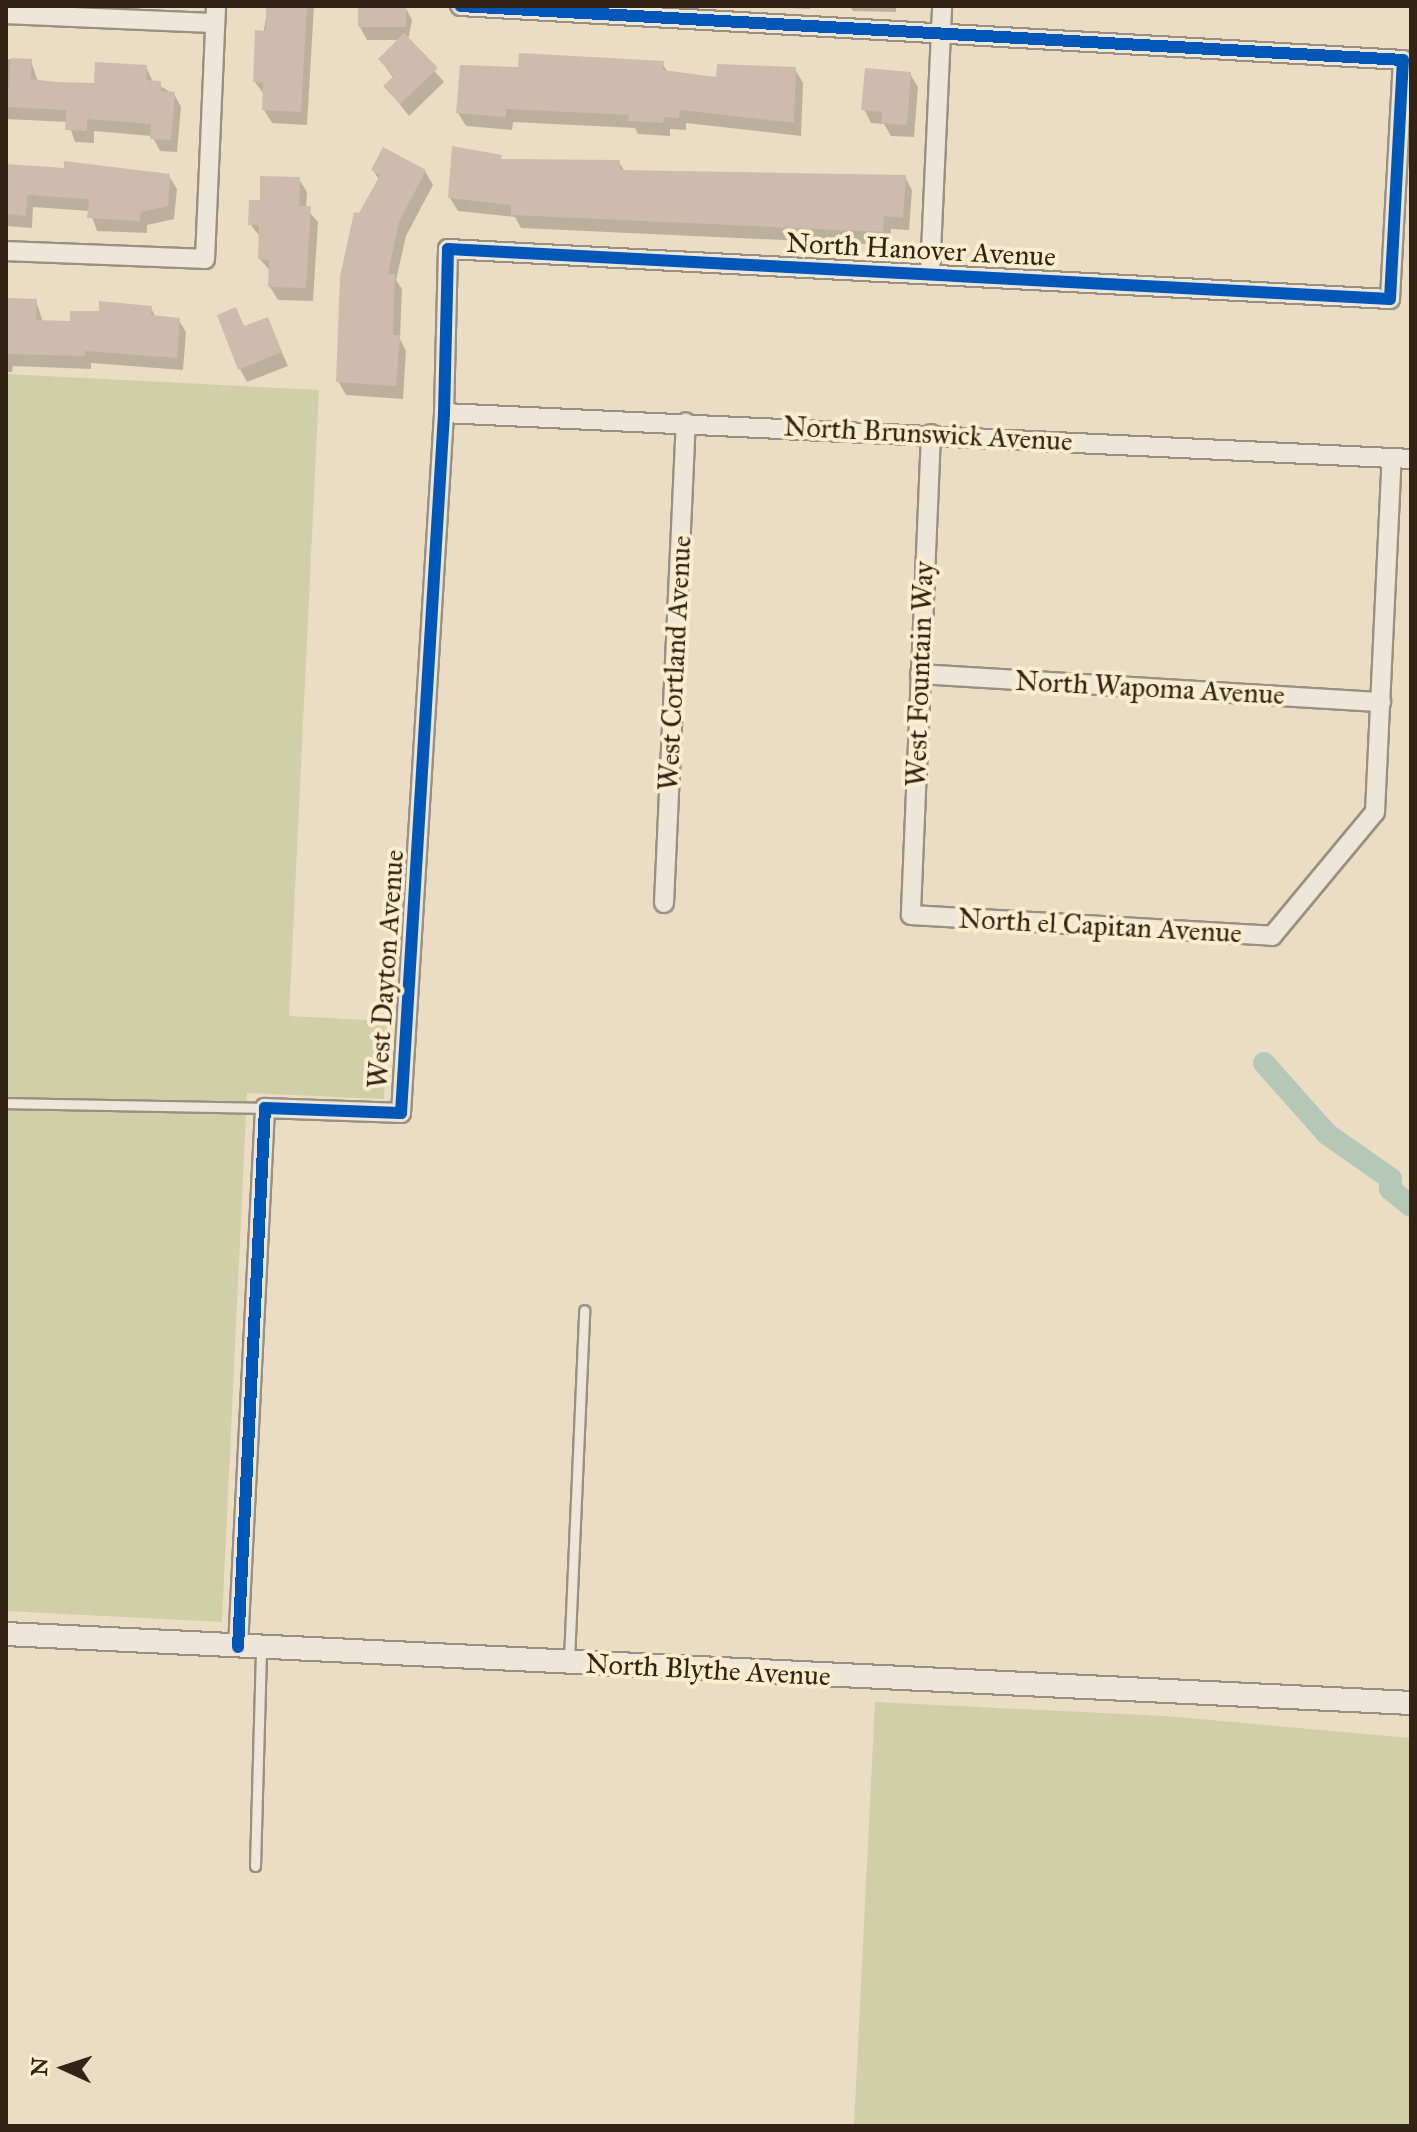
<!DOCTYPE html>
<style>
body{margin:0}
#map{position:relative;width:1417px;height:2132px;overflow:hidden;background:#eaddc4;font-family:"IM FELL Great Primer",serif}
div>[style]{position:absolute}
.green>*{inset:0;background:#d0cfa7}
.shadow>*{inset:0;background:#0003}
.canal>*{height:22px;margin:-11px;padding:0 11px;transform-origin:11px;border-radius:11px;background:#b5c7b6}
.building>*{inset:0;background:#cebbad;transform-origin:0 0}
.roads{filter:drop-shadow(2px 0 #999081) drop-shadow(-2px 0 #999081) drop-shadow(0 2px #999081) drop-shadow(0 -2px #999081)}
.service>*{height:9px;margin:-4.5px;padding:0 4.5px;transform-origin:4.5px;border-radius:4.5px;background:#ede6d9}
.minor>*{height:18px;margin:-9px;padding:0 9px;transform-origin:9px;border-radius:9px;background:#ede6d9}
.tertiary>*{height:22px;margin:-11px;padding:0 11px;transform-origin:11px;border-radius:11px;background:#ede6d9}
.cycleway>*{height:12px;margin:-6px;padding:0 6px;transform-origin:6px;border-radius:6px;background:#0057b8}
span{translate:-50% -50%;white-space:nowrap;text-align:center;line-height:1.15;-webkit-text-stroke:8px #fcedce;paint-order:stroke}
.street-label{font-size:28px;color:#322315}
.frame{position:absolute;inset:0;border:8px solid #322315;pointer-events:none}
.north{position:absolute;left:24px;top:2028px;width:80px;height:80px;-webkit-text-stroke:6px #fcedce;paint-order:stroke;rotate:273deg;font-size:22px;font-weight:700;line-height:32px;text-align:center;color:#322315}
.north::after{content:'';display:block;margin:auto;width:28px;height:36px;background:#322315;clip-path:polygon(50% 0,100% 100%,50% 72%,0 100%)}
</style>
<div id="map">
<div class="green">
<i style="clip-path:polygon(6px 374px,319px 390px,289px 1016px,388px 1021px,384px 1099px,247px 1093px,222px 1622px,6px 1611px)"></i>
<i style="clip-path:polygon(875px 1702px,1165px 1716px,1411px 1738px,1411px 2126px,854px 2126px)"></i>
</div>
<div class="shadow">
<i style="clip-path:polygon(268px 6px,314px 6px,307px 125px,272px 123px,264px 110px,265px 96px,255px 82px)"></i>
<i style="clip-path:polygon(360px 6px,405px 6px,412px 20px,408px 40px,444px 82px,409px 116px,386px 87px,394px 79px,380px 59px,401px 40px,367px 40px,360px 27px)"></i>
<i style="clip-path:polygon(768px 6px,810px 6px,810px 9px,768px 7px)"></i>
<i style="clip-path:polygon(850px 6px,896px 6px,896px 12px,853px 11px)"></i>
<i style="clip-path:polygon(6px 59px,31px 61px,38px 82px,96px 85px,146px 67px,153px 82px,174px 94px,181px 107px,177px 152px,160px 151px,152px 136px,94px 131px,94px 143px,75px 142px,68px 122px,6px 119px)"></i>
<i style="clip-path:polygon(662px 63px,668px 73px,718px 79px,795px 69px,803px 83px,801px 136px,686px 123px,686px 130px,670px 129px,670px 136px,638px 134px,635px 128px,513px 122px,512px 130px,466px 126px,458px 113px,520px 69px)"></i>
<i style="clip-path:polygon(910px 74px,918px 87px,914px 137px,891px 136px,884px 124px,871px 123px,864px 109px)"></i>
<i style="clip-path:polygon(500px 157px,503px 161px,619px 162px,625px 172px,905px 177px,912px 190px,909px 230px,891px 229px,890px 245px,521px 228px,515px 217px,458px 211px,450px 198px)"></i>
<i style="clip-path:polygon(6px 167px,169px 176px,177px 189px,174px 219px,147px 225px,147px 233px,97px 231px,90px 211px,33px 207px,32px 228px,6px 226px)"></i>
<i style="clip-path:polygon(373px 170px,425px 171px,433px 185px,406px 236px,396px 280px,402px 289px,400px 339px,406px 351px,403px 399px,346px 395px,338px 381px,360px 215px,379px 180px)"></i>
<i style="clip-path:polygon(299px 179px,307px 192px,306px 208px,318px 222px,313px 301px,278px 300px,270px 287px,271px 272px,260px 259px,261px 238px,250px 224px,262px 202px)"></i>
<i style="clip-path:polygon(6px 299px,36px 301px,43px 322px,72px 323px,151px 308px,156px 318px,178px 319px,186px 332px,183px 370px,91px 363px,91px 369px,13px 366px,12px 372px,6px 372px)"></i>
<i style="clip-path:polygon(236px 310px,245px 328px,267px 319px,288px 366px,247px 382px,240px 369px)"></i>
</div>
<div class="canal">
<i style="left:1264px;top:1063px;width:95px;rotate:48.4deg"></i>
<i style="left:1327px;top:1134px;width:78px;rotate:35.1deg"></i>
<i style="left:1391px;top:1179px;width:10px;rotate:96deg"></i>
<i style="left:1390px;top:1189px;width:27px;rotate:39deg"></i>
</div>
<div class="building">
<i style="clip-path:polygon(266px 6px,307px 6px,301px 112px,262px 110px,263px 83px,253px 82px,255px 30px,266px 31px)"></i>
<i style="left:358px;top:6px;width:48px;height:21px"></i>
<i style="clip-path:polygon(404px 33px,438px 68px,400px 104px,383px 86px,394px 76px,378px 59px)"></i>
<i style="clip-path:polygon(519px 53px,664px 61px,663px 70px,716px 77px,717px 64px,796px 67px,794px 123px,680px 110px,679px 118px,664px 117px,663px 123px,628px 121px,629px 115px,506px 109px,506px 117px,456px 113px,460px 65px,518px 67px)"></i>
<i style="clip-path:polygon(11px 58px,32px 59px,31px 79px,57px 82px,94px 83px,95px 62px,147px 65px,146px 80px,161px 81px,161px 91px,175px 92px,171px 140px,150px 139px,151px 124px,87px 119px,87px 131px,65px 130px,66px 110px,7px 107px)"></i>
<i style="clip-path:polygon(865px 68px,911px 72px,907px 125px,881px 123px,882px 112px,861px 110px)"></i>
<i style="clip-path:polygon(452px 146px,502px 155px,501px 159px,620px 160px,620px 170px,906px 175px,903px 218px,884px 216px,883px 232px,511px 215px,511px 205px,448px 198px)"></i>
<i style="clip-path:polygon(383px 147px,426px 170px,399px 222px,388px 274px,395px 274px,393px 335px,400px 335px,396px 386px,336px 382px,340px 277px,354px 212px,359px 213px,380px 175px,371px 170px)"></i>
<i style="clip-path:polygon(64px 161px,170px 174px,168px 206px,141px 212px,140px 221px,87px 218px,89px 199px,27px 195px,26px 216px,6px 214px,6px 164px,64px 168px)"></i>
<i style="clip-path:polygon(260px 176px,300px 177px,299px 206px,311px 206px,306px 288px,268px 287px,269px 260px,258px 259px,259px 225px,248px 225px,249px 200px,260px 200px)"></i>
<i style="clip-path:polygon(6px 298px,37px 299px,36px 320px,70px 321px,70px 311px,99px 311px,99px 301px,152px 306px,151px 315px,180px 318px,177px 358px,85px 351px,85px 356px,6px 354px)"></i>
<i style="clip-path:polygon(236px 307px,244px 326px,268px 317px,282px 352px,238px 370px,217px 315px)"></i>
</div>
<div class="roads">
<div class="service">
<i style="left:6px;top:1103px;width:259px;rotate:1.1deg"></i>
<i style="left:569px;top:1660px;width:350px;rotate:-87.5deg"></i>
<i style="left:255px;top:1866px;width:218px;rotate:-88.4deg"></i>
</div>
<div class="minor">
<i style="left:6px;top:14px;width:209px;rotate:2.5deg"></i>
<i style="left:6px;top:251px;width:199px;rotate:2.3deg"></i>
<i style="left:205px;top:259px;width:253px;rotate:-87.5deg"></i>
<i style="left:930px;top:274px;width:268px;rotate:-87.4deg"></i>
<i style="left:444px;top:413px;width:968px;rotate:2.72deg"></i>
<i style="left:931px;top:434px;width:481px;rotate:92.4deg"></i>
<i style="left:911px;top:915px;width:362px;rotate:3.3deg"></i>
<i style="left:1272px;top:936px;width:161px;rotate:-50.3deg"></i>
<i style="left:1375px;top:812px;width:354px;rotate:-87.3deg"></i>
<i style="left:920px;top:674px;width:462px;rotate:3.5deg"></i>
<i style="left:664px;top:903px;width:481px;rotate:-87.4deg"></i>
<i style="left:238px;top:1647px;width:540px;rotate:-87.13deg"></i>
<i style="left:265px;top:1108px;width:136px;rotate:2.1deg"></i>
<i style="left:401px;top:1113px;width:701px;rotate:-86.48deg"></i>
<i style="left:444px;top:413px;width:164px;rotate:-88.6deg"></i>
<i style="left:448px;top:249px;width:943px;rotate:3.04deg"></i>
<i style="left:1390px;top:299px;width:239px;rotate:-86.9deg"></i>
<i style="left:1403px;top:60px;width:944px;rotate:-176.72deg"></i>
</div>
<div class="tertiary">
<i style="left:6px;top:1634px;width:1407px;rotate:2.81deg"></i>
</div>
</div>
<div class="cycleway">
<i style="left:238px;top:1647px;width:540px;rotate:-87.13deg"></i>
<i style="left:265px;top:1108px;width:136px;rotate:2.1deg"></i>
<i style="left:401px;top:1113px;width:701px;rotate:-86.48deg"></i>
<i style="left:444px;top:413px;width:164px;rotate:-88.6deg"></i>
<i style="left:448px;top:249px;width:943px;rotate:3.04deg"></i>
<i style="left:1390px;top:299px;width:239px;rotate:-86.9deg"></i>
<i style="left:1403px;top:60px;width:944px;rotate:-176.72deg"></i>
</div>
<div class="street-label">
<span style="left:921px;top:250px;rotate:3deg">North Hanover Avenue</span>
<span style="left:928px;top:434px;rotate:3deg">North Brunswick Avenue</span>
<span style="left:675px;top:663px;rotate:-87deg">West Cortland Avenue</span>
<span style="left:920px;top:674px;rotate:-88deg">West Fountain Way</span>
<span style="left:1150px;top:688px;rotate:3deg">North Wapoma Avenue</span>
<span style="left:1100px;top:926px;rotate:3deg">North el Capitan Avenue</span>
<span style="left:386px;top:969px;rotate:-86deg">West Dayton Avenue</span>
<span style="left:708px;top:1670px;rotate:3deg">North Blythe Avenue</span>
</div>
<div class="frame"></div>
<div class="north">N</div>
</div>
